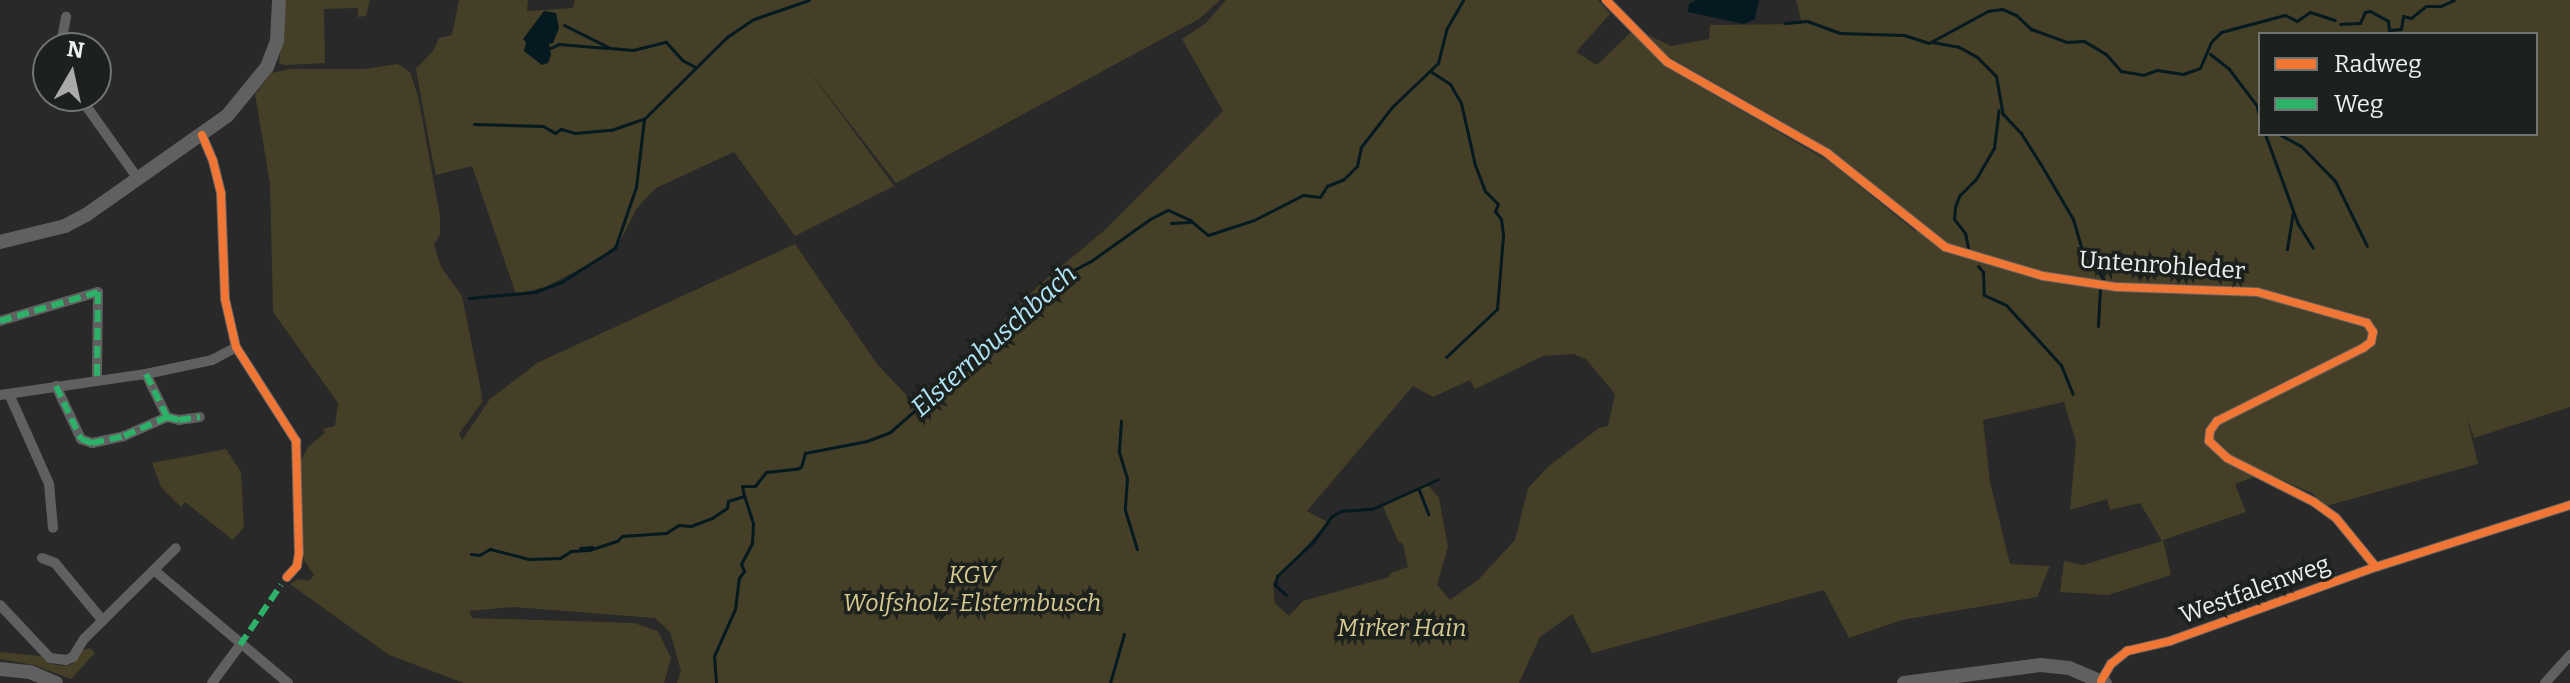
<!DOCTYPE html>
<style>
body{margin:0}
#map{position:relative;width:2570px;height:683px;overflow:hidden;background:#282928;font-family:Bitter,serif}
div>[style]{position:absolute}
.green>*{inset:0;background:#453f27}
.water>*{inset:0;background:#041920}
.stream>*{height:3px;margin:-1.5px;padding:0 1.5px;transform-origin:1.5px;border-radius:1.5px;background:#041920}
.minor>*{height:10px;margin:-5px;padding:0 5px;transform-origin:5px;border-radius:5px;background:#606060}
.tertiary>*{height:14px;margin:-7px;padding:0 7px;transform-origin:7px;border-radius:7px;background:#606060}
.quiet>*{height:6px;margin-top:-3px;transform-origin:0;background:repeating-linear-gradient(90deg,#2db169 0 12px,transparent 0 18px)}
.cycleway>*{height:8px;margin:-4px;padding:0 4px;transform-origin:4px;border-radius:4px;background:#f07635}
span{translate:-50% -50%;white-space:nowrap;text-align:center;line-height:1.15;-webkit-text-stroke:7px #1d211e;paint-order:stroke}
.street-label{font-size:24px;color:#eef0ef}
.park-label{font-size:24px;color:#d6ca91;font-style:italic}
.water-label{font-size:26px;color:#b0e6f8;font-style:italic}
.legend{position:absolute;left:2258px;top:32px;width:280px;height:104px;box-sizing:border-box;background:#1d211e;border:2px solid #717472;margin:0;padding:10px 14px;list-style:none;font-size:24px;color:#eef0ef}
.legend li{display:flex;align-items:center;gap:16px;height:40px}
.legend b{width:40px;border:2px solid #717472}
.north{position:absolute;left:32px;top:32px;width:80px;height:80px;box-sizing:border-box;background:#1d211e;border:2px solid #717472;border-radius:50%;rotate:9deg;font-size:22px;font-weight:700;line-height:32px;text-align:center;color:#eef0ef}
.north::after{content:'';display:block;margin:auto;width:28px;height:36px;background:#a9aaa9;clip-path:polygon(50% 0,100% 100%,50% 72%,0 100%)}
</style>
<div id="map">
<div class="green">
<i style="clip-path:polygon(286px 0,370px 0,366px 16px,358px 17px,358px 8px,324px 9px,325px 63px,284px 65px,279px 63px)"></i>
<i style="clip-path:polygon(459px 0,528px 0,527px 11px,573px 8px,575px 0,1220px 0,1199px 19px,896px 183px,807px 68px,894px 186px,795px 236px,734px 152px,656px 188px,637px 208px,620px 241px,603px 257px,545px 287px,516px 294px,472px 166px,436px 175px,431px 152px,416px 69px,433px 51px,439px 38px,452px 35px)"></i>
<i style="clip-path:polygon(evenodd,1226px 0,1598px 0,1610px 14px,1576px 52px,1597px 65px,1631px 32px,1663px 65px,1830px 162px,1916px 232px,1918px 225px,1812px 139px,1669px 57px,1648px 35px,1671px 46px,1709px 39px,1710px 25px,1802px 24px,1796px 0,2570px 0,2570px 407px,2474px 438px,2467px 418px,2478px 464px,2326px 506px,2312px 493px,2265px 473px,2235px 484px,2246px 512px,2163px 540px,2171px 575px,2108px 595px,2060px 592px,2064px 561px,2083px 565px,2162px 541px,2140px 503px,2110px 510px,2107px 499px,2070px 510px,2076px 442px,2064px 402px,1983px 420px,1990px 482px,2010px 564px,2050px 566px,2037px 597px,1902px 620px,1849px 638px,1824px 590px,1592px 653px,1572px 614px,1540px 637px,1519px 683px,677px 683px,681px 671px,670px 632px,655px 618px,513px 607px,469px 611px,472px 618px,634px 623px,658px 631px,671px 658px,664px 683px,464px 683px,389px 655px,290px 584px,298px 579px,309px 581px,314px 575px,304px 560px,299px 465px,308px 447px,325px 433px,323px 429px,335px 426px,338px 403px,273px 312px,270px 184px,255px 94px,271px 73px,290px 69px,364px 69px,398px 64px,410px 72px,418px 96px,440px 216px,440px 235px,434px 244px,441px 267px,462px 296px,481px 390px,482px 402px,459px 434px,462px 440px,490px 399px,537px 363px,795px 244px,877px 364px,913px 402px,970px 354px,1038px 286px,1107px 228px,1223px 111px,1182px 39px,1206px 23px,1226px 0,2260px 34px,2536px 34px,2536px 134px,2260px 134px,2260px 34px,1226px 0,1573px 354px,1586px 359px,1615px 394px,1608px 426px,1599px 428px,1549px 466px,1528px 488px,1515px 540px,1478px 580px,1450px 600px,1437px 585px,1448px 547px,1439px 498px,1426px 483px,1382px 504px,1398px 541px,1403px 544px,1408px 567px,1391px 573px,1389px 577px,1303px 601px,1289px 616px,1275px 603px,1273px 583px,1328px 522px,1307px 511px,1413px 386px,1433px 397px,1470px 380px,1475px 389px,1543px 356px,1573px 354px)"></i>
<i style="clip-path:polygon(226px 449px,241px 472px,244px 527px,233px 540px,185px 502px,181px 507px,161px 487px,152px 463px)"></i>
<i style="clip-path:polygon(90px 648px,95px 653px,71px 679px,34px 665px,0 659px,0 652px,41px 656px,48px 663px,63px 666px,72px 664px,83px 650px)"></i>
</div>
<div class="water">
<i style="clip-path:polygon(1696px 0,1759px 0,1755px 19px,1744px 24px,1688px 12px,1689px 4px)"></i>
<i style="clip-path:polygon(544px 11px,556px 13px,559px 28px,553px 43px,549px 44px,551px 55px,548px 63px,542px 65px,524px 51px,526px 42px,523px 39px)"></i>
</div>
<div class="stream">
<i style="left:1785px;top:23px;width:22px;rotate:-5deg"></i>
<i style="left:1807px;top:21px;width:35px;rotate:20deg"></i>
<i style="left:1840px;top:33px;width:64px;rotate:1.8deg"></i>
<i style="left:1904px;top:35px;width:26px;rotate:18deg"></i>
<i style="left:1929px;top:43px;width:67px;rotate:-28.5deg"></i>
<i style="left:1988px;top:11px;width:14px;rotate:-8deg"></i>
<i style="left:2002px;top:9px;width:15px;rotate:23deg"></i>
<i style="left:2016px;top:15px;width:21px;rotate:43deg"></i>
<i style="left:2031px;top:29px;width:37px;rotate:20deg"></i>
<i style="left:2066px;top:42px;width:18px;rotate:-3deg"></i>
<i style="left:2084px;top:41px;width:26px;rotate:31deg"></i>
<i style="left:2106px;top:54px;width:23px;rotate:49deg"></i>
<i style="left:2121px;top:71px;width:22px;rotate:10deg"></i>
<i style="left:2143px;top:75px;width:15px;rotate:-20deg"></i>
<i style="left:2157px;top:70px;width:26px;rotate:9deg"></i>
<i style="left:2183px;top:74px;width:18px;rotate:-19deg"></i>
<i style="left:2200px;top:68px;width:28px;rotate:-67deg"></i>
<i style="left:2211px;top:42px;width:14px;rotate:-45deg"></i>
<i style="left:2221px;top:32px;width:66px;rotate:-14.9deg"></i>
<i style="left:2285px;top:15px;width:13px;rotate:27deg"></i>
<i style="left:2297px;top:21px;width:16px;rotate:-35deg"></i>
<i style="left:2310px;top:12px;width:26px;rotate:18deg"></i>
<i style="left:2340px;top:24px;width:20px;rotate:-3deg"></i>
<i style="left:2360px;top:23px;width:12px;rotate:-66deg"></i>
<i style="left:2365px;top:12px;width:5px;rotate:-11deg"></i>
<i style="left:2370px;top:11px;width:21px;rotate:29deg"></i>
<i style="left:2388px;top:21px;width:9px;rotate:84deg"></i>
<i style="left:2389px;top:30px;width:12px;rotate:-5deg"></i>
<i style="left:2401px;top:29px;width:13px;rotate:-81deg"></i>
<i style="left:2403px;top:16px;width:8px;rotate:14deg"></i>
<i style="left:2411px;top:18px;width:19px;rotate:-39deg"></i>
<i style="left:2426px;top:6px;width:15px"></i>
<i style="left:2441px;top:6px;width:14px;rotate:-25deg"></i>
<i style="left:564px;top:25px;width:51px;rotate:26.6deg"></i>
<i style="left:610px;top:48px;width:23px;rotate:5deg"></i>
<i style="left:633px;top:50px;width:34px;rotate:-14deg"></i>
<i style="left:666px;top:42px;width:24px;rotate:48deg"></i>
<i style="left:682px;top:60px;width:15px;rotate:28deg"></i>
<i style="left:1932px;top:42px;width:27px;rotate:10deg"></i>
<i style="left:1959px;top:47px;width:21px;rotate:29deg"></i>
<i style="left:1977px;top:57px;width:27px;rotate:45deg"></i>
<i style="left:1996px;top:76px;width:39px;rotate:80deg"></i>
<i style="left:2003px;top:114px;width:26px;rotate:47deg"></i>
<i style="left:2021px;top:133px;width:36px;rotate:58deg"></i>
<i style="left:2040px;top:163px;width:65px;rotate:59.5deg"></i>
<i style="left:2073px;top:219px;width:29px;rotate:74deg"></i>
<i style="left:2081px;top:247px;width:39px;rotate:55deg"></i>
<i style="left:548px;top:49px;width:12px;rotate:-24deg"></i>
<i style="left:559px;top:44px;width:48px;rotate:4.8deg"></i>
<i style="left:2210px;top:54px;width:24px;rotate:38deg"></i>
<i style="left:2229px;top:69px;width:51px;rotate:52.9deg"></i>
<i style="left:1430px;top:71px;width:24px;rotate:33deg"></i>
<i style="left:1450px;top:84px;width:22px;rotate:60deg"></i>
<i style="left:1461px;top:103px;width:64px;rotate:77.3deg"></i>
<i style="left:1475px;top:165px;width:28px;rotate:69deg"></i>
<i style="left:1485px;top:191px;width:18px;rotate:45deg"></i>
<i style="left:1498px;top:204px;width:8px;rotate:113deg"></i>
<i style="left:1495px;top:211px;width:10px;rotate:53deg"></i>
<i style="left:1501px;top:219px;width:17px;rotate:83deg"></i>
<i style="left:1503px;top:236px;width:73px;rotate:94.7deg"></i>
<i style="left:1497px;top:309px;width:70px;rotate:136.7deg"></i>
<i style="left:2257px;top:107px;width:12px;rotate:76deg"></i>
<i style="left:474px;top:124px;width:69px;rotate:1.7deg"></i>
<i style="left:543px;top:126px;width:14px;rotate:30deg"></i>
<i style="left:555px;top:133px;width:7px;rotate:-34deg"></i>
<i style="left:561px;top:129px;width:15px;rotate:16deg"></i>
<i style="left:575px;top:133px;width:36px;rotate:-5deg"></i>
<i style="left:611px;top:130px;width:34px;rotate:-19deg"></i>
<i style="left:2265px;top:134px;width:96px;rotate:69.9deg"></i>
<i style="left:2298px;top:224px;width:28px;rotate:58deg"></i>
<i style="left:2279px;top:134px;width:25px;rotate:29deg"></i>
<i style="left:2301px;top:146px;width:49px;rotate:45.8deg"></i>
<i style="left:2335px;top:181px;width:72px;rotate:63.8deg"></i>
<i style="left:1171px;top:223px;width:19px;rotate:-3deg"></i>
<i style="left:1968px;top:248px;width:15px;rotate:-101deg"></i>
<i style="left:1965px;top:233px;width:18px;rotate:-128deg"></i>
<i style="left:1954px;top:219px;width:12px;rotate:-85deg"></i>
<i style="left:1955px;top:207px;width:12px;rotate:-70deg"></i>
<i style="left:1959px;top:196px;width:24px;rotate:-45deg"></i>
<i style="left:1976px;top:179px;width:36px;rotate:-60deg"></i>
<i style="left:1994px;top:148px;width:38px;rotate:-83deg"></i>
<i style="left:2287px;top:249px;width:36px;rotate:-81deg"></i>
<i style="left:1978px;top:266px;width:8px;rotate:50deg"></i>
<i style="left:1983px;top:272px;width:23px;rotate:88deg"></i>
<i style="left:1984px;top:295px;width:24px;rotate:24deg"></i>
<i style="left:2006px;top:305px;width:81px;rotate:47.5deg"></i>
<i style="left:2061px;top:365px;width:31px;rotate:68deg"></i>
<i style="left:469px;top:298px;width:66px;rotate:-5.2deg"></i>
<i style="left:535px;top:292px;width:30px;rotate:-21deg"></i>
<i style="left:563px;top:281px;width:62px;rotate:-32.4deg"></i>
<i style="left:615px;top:248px;width:65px;rotate:-71deg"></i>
<i style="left:636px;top:187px;width:68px;rotate:-83.3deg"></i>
<i style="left:644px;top:119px;width:117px;rotate:-44.7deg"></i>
<i style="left:727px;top:37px;width:32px;rotate:-34deg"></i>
<i style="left:754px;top:19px;width:58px;rotate:-19.1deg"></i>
<i style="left:2098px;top:326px;width:38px;rotate:-87deg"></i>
<i style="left:1121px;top:421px;width:31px;rotate:94deg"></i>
<i style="left:1119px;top:452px;width:27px;rotate:73deg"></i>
<i style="left:1127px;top:478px;width:32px;rotate:94deg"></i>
<i style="left:1125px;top:510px;width:41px;rotate:72.9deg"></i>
<i style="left:1419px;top:490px;width:26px;rotate:69deg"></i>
<i style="left:580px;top:548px;width:12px;rotate:-5deg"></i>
<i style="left:471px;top:554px;width:8px;rotate:7deg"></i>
<i style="left:479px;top:555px;width:13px;rotate:-29deg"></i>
<i style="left:490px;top:549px;width:40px;rotate:14.4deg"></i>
<i style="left:529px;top:559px;width:31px;rotate:-2deg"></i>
<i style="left:560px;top:558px;width:13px;rotate:-32deg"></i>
<i style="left:571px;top:551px;width:18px;rotate:-3deg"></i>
<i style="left:589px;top:550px;width:29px;rotate:-18deg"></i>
<i style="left:617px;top:541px;width:7px;rotate:-45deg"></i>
<i style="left:622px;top:536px;width:44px;rotate:-3.9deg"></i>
<i style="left:666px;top:533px;width:15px;rotate:-32deg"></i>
<i style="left:679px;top:525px;width:12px;rotate:5deg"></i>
<i style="left:691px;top:526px;width:22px;rotate:-21deg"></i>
<i style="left:712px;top:518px;width:18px;rotate:-34deg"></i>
<i style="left:727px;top:508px;width:7px;rotate:-82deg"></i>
<i style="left:728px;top:501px;width:17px;rotate:-17deg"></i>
<i style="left:744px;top:496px;width:10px;rotate:-101deg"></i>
<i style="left:742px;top:486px;width:13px"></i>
<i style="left:755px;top:486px;width:18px;rotate:-52deg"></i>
<i style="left:766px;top:472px;width:30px;rotate:-6deg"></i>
<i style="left:796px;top:469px;width:5px;rotate:-22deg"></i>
<i style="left:801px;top:467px;width:15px;rotate:-74deg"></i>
<i style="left:805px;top:453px;width:63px;rotate:-11deg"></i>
<i style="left:867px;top:441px;width:25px;rotate:-21deg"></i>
<i style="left:890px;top:432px;width:49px;rotate:-40.9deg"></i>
<i style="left:927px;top:400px;width:23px;rotate:-29deg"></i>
<i style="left:947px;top:389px;width:156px;rotate:-45deg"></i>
<i style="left:1057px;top:279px;width:38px;rotate:-28deg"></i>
<i style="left:1091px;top:261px;width:72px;rotate:-35.4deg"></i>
<i style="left:1150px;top:219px;width:20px;rotate:-27deg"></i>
<i style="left:1168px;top:210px;width:24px;rotate:24deg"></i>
<i style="left:1190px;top:220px;width:23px;rotate:40deg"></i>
<i style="left:1208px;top:235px;width:48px;rotate:-18.1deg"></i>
<i style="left:1254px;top:220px;width:55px;rotate:-27deg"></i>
<i style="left:1303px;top:195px;width:17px;rotate:7deg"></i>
<i style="left:1320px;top:197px;width:13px;rotate:-58deg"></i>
<i style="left:1327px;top:186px;width:18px;rotate:-22deg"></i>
<i style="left:1344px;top:179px;width:18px;rotate:-45deg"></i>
<i style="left:1357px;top:166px;width:19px;rotate:-78deg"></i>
<i style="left:1361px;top:147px;width:51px;rotate:-52.2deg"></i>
<i style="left:1392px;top:107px;width:64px;rotate:-43.7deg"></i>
<i style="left:1438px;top:63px;width:36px;rotate:-76deg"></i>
<i style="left:1447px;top:28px;width:32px;rotate:-60deg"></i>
<i style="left:1286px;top:595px;width:15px;rotate:-138deg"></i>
<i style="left:1275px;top:585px;width:9px;rotate:-77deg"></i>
<i style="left:1277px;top:576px;width:50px;rotate:-43.4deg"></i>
<i style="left:1313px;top:542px;width:32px;rotate:-54deg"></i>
<i style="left:1332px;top:516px;width:10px;rotate:-29deg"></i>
<i style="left:1341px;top:511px;width:31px;rotate:-4deg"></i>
<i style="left:1372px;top:509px;width:72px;rotate:-24.4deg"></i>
<i style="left:716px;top:683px;width:27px;rotate:-94deg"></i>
<i style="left:714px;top:656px;width:51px;rotate:-65.9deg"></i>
<i style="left:735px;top:609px;width:31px;rotate:-83deg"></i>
<i style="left:739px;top:578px;width:9px;rotate:-54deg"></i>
<i style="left:744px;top:571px;width:8px;rotate:-113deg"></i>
<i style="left:741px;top:564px;width:24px;rotate:-62deg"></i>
<i style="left:752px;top:543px;width:20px;rotate:-87deg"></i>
<i style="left:753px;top:523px;width:28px;rotate:-108deg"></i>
<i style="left:1110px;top:683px;width:51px;rotate:-74.1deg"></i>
</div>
<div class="minor">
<i style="left:1606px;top:0;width:87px;rotate:45.5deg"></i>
<i style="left:1667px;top:62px;width:184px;rotate:29.6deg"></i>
<i style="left:1827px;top:153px;width:151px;rotate:38.5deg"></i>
<i style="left:1945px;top:247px;width:102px;rotate:16.5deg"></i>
<i style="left:2043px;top:276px;width:75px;rotate:8.5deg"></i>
<i style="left:2117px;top:287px;width:140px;rotate:2deg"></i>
<i style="left:2257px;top:292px;width:114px;rotate:15.7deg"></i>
<i style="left:2367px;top:323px;width:11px;rotate:56deg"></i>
<i style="left:2373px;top:332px;width:10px;rotate:101deg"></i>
<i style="left:2371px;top:342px;width:10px;rotate:143deg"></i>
<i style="left:2363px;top:348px;width:163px;rotate:153.4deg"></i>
<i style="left:2217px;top:421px;width:12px;rotate:125deg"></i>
<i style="left:2210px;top:431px;width:10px;rotate:96deg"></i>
<i style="left:2209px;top:441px;width:25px;rotate:43deg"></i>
<i style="left:2227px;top:458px;width:97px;rotate:26.8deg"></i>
<i style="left:2314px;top:502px;width:27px;rotate:36deg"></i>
<i style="left:2336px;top:518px;width:63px;rotate:50.8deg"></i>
<i style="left:60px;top:48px;width:32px;rotate:-79deg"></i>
<i style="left:79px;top:96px;width:103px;rotate:54.5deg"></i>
<i style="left:202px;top:135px;width:28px;rotate:67deg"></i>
<i style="left:213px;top:161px;width:34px;rotate:76deg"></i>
<i style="left:221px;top:194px;width:105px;rotate:87.8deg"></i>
<i style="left:225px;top:299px;width:49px;rotate:77.1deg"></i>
<i style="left:236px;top:347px;width:112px;rotate:57.4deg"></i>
<i style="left:296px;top:441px;width:112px;rotate:88.5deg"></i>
<i style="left:299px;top:553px;width:13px;rotate:99deg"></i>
<i style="left:297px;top:566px;width:15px;rotate:132deg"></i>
<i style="left:0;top:321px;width:102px;rotate:-16.5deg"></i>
<i style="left:98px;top:292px;width:88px;rotate:90.7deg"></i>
<i style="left:146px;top:374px;width:48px;rotate:64deg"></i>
<i style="left:56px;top:386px;width:59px;rotate:64.7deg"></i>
<i style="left:81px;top:439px;width:12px;rotate:20deg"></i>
<i style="left:92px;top:443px;width:33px;rotate:-12deg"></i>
<i style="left:124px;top:436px;width:47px;rotate:-23.8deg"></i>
<i style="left:167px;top:417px;width:12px;rotate:14deg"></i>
<i style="left:179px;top:420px;width:21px;rotate:-8deg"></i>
<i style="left:9px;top:394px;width:98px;rotate:66deg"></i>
<i style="left:49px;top:484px;width:44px;rotate:84.8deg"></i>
<i style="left:0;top:395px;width:148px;rotate:-8.2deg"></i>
<i style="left:146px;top:374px;width:67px;rotate:-12deg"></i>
<i style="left:212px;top:360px;width:27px;rotate:-28deg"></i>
<i style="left:42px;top:558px;width:14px;rotate:21deg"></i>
<i style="left:55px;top:563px;width:75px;rotate:50.4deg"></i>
<i style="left:155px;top:571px;width:174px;rotate:40.1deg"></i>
<i style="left:0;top:605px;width:73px;rotate:46.7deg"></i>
<i style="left:50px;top:658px;width:16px;rotate:7deg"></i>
<i style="left:66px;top:660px;width:8px;rotate:-23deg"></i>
<i style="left:73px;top:657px;width:21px;rotate:-59deg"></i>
<i style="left:84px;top:639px;width:129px;rotate:-44.7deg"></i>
<i style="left:2101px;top:681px;width:20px;rotate:-60deg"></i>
<i style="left:2111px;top:664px;width:21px;rotate:-39deg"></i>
<i style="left:2127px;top:651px;width:44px;rotate:-13.1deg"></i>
<i style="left:2170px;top:641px;width:219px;rotate:-19.8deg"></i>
<i style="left:2376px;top:567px;width:204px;rotate:-17.7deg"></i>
<i style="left:212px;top:683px;width:47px;rotate:-53.6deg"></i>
<i style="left:2545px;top:683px;width:38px;rotate:-48deg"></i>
</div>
<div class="tertiary">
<i style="left:0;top:242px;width:67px;rotate:-13.8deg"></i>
<i style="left:65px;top:226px;width:24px;rotate:-28deg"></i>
<i style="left:86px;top:215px;width:172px;rotate:-35.1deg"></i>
<i style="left:227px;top:116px;width:63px;rotate:-50.8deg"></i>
<i style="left:267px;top:67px;width:28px;rotate:-69deg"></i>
<i style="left:277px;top:41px;width:41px;rotate:-87.2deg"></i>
<i style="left:0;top:669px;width:30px;rotate:6deg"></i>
<i style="left:30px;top:672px;width:28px;rotate:23deg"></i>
<i style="left:1904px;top:683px;width:137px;rotate:-7.5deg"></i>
<i style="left:2040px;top:665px;width:29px;rotate:6deg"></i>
<i style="left:2069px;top:668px;width:39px;rotate:23deg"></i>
</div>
<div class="quiet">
<i style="left:0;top:321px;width:102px;rotate:-16.5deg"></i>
<i style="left:98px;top:292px;width:88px;rotate:90.7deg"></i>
<i style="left:146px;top:374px;width:48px;rotate:64deg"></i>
<i style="left:56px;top:386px;width:59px;rotate:64.7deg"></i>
<i style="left:81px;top:439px;width:12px;rotate:20deg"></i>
<i style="left:92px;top:443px;width:33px;rotate:-12deg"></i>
<i style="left:124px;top:436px;width:47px;rotate:-23.8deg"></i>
<i style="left:167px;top:417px;width:12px;rotate:14deg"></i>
<i style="left:179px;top:420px;width:21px;rotate:-8deg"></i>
<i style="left:240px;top:645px;width:73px;rotate:-55.7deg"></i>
</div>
<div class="cycleway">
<i style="left:1606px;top:0;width:87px;rotate:45.5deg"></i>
<i style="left:1667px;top:62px;width:184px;rotate:29.6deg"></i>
<i style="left:1827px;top:153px;width:151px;rotate:38.5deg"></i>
<i style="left:1945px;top:247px;width:102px;rotate:16.5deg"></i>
<i style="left:2043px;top:276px;width:75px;rotate:8.5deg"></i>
<i style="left:2117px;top:287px;width:140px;rotate:2deg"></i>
<i style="left:2257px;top:292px;width:114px;rotate:15.7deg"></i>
<i style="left:2367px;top:323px;width:11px;rotate:56deg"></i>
<i style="left:2373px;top:332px;width:10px;rotate:101deg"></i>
<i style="left:2371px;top:342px;width:10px;rotate:143deg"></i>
<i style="left:2363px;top:348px;width:163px;rotate:153.4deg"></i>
<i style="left:2217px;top:421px;width:12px;rotate:125deg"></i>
<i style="left:2210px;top:431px;width:10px;rotate:96deg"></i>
<i style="left:2209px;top:441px;width:25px;rotate:43deg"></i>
<i style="left:2227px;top:458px;width:97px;rotate:26.8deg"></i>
<i style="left:2314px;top:502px;width:27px;rotate:36deg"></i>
<i style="left:2336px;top:518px;width:63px;rotate:50.8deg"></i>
<i style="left:202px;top:135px;width:28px;rotate:67deg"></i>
<i style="left:213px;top:161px;width:34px;rotate:76deg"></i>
<i style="left:221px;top:194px;width:105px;rotate:87.8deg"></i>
<i style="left:225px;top:299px;width:49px;rotate:77.1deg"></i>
<i style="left:236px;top:347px;width:112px;rotate:57.4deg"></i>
<i style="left:296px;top:441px;width:112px;rotate:88.5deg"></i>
<i style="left:299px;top:553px;width:13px;rotate:99deg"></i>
<i style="left:297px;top:566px;width:15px;rotate:132deg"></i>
<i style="left:2101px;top:681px;width:20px;rotate:-60deg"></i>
<i style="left:2111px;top:664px;width:21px;rotate:-39deg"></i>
<i style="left:2127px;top:651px;width:44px;rotate:-13.1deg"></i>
<i style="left:2170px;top:641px;width:219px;rotate:-19.8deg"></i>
<i style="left:2376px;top:567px;width:204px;rotate:-17.7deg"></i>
</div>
<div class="street-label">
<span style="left:2162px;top:266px;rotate:4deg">Untenrohleder</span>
<span style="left:2255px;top:590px;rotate:-20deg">Westfalenweg</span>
</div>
<div class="park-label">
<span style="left:972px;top:590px">KGV<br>Wolfsholz-Elsternbusch</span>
<span style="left:1402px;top:629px">Mirker Hain</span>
</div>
<div class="water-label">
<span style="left:994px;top:341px;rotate:-42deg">Elsternbuschbach</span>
</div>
<ul class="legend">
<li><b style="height:10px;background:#f07635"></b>Radweg</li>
<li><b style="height:10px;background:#2db169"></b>Weg</li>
</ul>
<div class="north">N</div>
</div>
